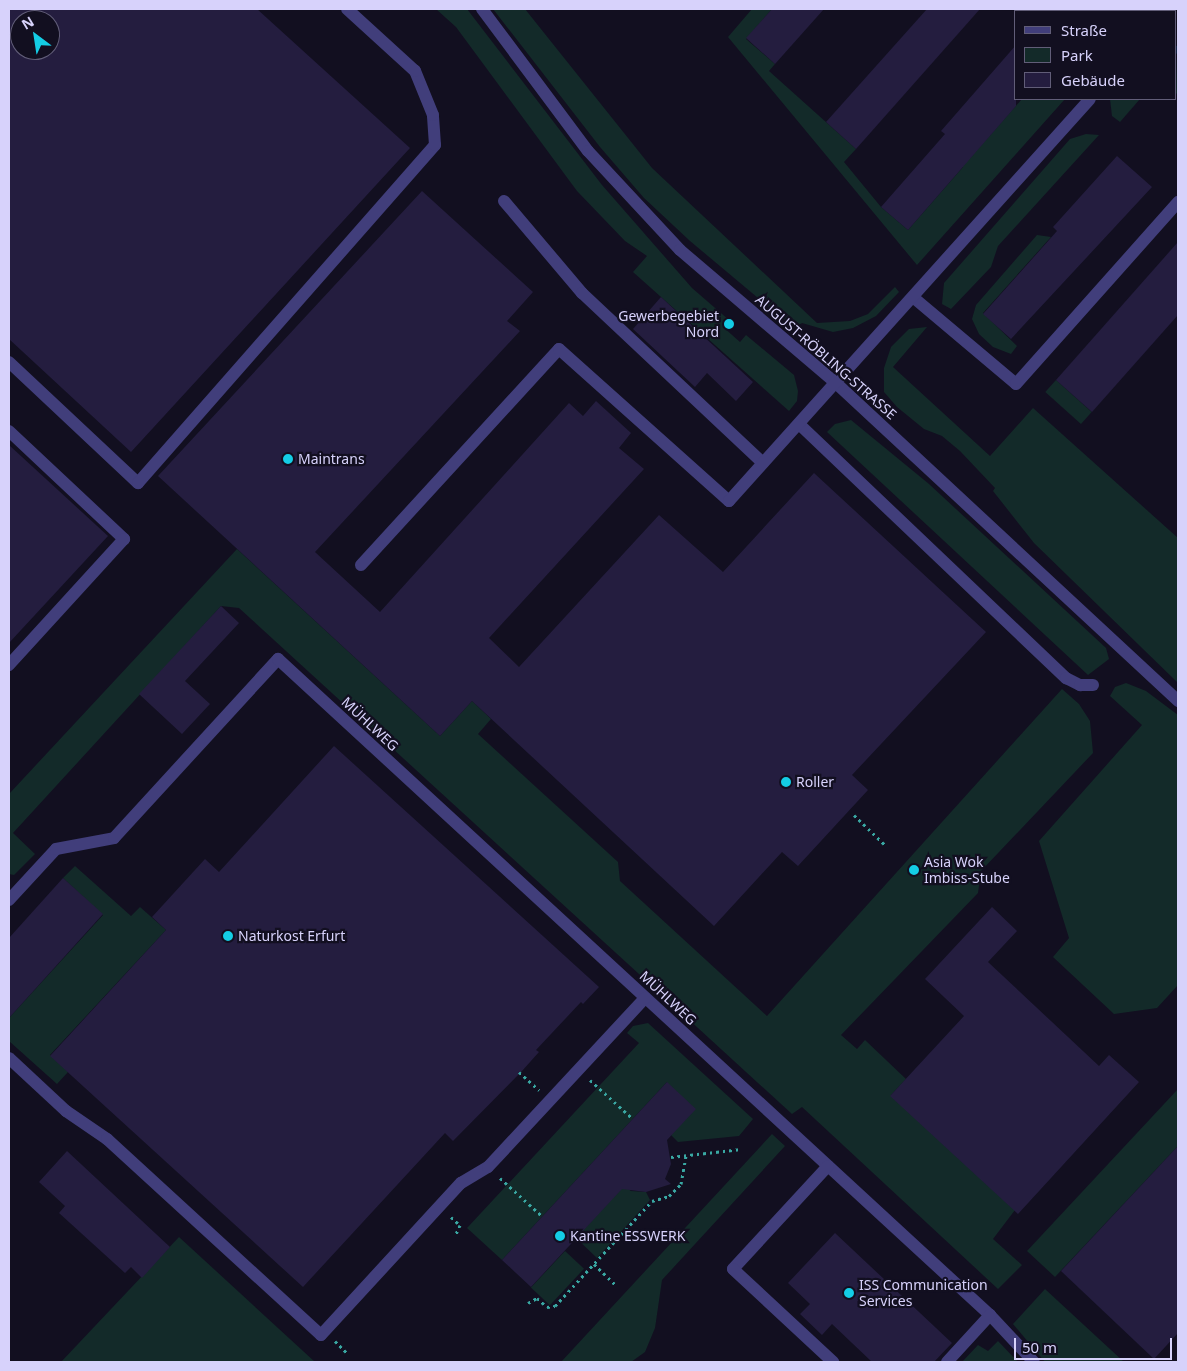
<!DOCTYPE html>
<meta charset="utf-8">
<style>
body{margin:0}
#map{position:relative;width:1187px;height:1371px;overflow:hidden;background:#120f20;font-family:"Noto Sans",sans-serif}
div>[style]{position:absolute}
.green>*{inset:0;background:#132a29;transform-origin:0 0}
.stream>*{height:6px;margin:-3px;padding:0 3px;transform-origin:3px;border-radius:3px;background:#122342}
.building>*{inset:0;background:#241d3f}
.path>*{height:3px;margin-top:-1.5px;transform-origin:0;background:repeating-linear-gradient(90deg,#39a8a3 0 2.5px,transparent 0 6.5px)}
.minor>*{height:12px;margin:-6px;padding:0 6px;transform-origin:6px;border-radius:6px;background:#413e7b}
.dots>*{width:14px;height:14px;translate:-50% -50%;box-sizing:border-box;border:2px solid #120f20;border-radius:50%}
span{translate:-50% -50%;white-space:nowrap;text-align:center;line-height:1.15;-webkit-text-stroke:4.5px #120f20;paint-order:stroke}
.poi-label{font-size:14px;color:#d7d2fb}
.right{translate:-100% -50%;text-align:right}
.left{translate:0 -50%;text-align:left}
.street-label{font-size:14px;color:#d7d2fb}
.frame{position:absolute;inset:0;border:10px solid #d7d2fb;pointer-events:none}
.legend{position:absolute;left:1014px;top:10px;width:162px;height:90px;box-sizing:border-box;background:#120f20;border:1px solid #615d78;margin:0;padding:6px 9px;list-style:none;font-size:15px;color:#d7d2fb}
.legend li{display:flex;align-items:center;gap:10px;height:25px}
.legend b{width:25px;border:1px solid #615d78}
.north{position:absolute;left:10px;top:10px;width:50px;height:50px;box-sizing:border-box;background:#120f20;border:1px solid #615d78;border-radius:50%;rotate:329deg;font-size:14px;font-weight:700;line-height:20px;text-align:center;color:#d7d2fb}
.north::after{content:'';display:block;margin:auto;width:18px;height:22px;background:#14cde5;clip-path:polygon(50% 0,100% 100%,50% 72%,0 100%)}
.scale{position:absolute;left:1014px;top:1338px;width:158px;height:22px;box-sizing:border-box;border:2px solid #d7d2fb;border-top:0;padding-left:6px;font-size:15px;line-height:18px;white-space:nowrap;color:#d7d2fb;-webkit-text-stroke:4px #120f20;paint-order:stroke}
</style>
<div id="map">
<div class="green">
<i style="clip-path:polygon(436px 9px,467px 9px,602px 185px,692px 288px,729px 320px,723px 327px,740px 342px,746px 335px,794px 375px,798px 391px,797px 401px,789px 411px,633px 272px,647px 256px,625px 241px,577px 191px,456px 27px)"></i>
<i style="clip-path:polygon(493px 9px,525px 9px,652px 168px,817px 323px,850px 321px,868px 314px,895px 287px,899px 292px,876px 316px,853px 328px,833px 332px,802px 323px,794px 328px,690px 241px,644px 198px,600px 147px)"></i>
<i style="clip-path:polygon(752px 9px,772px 9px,746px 39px,775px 64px,769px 71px,856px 149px,844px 162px,881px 207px,908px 230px,963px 167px,950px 156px,971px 157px,1022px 99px,1065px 99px,917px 265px,728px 37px)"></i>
<i style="clip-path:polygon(1057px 9px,1143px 9px,1141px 11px)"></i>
<i style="clip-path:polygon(1178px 19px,1178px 95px,1176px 93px)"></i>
<i style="clip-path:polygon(1110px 99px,1140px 99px,1120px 122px,1112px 116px)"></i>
<i style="clip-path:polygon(1086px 134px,1099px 135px,998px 246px,991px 267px,951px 309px,942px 304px,944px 283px,1070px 139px)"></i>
<i style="clip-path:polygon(1037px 235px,1051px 237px,983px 313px,1017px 346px,1011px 354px,993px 347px,979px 334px,972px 319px,976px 305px)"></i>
<i style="clip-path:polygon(927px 327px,893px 367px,990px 456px,1033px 408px,1178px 538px,1178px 683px,1034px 543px,993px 491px,995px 488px,960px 451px,942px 436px,924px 429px,897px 407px,884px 392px,884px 368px,891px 347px,909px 329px)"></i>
<i style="left:1056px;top:380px;width:48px;height:16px;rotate:42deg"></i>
<i style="clip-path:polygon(851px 420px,929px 484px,1106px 648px,1109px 659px,1088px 675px,827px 432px,835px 424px)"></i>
<i style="clip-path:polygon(237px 549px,440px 736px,472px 701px,491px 719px,478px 734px,618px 862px,620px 881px,767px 1016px,1062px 689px,1079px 704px,1090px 721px,1093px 753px,981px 871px,978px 893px,841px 1035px,857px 1049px,865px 1040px,906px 1079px,891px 1095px,1015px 1210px,993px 1239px,1022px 1265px,998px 1289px,802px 1107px,792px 1114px,239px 608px,221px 606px,13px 833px,35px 854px,14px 875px,9px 874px,9px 794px)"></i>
<i style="clip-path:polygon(1126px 683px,1146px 691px,1178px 715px,1178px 985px,1157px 1008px,1114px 1014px,1053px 957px,1069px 938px,1039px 841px,1142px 725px,1110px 696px,1115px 687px)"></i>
<i style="clip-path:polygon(75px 866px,131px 916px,140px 907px,166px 930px,50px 1055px,68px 1072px,57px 1084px,9px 1041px,9px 1018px,103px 915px,63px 878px)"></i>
<i style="clip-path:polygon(648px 1023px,753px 1119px,739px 1136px,678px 1142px,671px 1135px,667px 1082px,502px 1260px,467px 1228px,639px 1043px,627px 1033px,633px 1026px)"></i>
<i style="clip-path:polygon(1178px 1089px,1178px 1146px,1055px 1277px,1027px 1251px)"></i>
<i style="clip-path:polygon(772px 1134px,785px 1146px,662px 1280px,655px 1328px,645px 1352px,631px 1362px,561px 1362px)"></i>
<i style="clip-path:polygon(624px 1186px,631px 1191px,646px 1192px,650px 1200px,597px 1258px,576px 1238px)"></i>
<i style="clip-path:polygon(179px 1237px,240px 1293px,315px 1362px,61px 1362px)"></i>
<i style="left:565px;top:1251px;width:26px;height:50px;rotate:43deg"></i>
<i style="clip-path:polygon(1045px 1289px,1124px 1362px,1045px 1362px,1013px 1324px)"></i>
<i style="clip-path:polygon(998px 1341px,1018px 1362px,962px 1362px,978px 1345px,988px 1351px)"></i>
</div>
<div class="stream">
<i style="left:1134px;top:9px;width:4px;rotate:34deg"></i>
<i style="left:1176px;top:49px;width:3px;rotate:45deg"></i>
</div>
<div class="building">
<i style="clip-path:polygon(evenodd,9px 9px,257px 9px,410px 148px,131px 452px,9px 339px,9px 9px,20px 20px,50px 20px,50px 50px,20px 50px,20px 20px)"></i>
<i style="clip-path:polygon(772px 9px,824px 9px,775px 64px,746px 38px)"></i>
<i style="clip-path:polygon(927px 9px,980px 9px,856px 149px,826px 122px)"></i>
<i style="clip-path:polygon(1016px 45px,1016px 106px,908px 230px,881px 207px,945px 134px,941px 131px)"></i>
<i style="clip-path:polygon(1117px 156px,1152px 187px,1011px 339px,983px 314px,1057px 231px,1053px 227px)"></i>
<i style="clip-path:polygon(422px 191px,533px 292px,507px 321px,520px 331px,315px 552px,380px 612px,569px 403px,583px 416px,596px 401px,631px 433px,619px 448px,644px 469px,489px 638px,519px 667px,659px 515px,723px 572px,814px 473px,986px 632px,852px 775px,868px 790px,798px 866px,782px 852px,714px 926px,472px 701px,440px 736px,158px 476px)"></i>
<i style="clip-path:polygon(1178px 242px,1178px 315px,1092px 412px,1056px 380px)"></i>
<i style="clip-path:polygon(661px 297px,753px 382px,736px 401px,707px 373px,695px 387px,633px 329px)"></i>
<i style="clip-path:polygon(9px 445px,108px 536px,9px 643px)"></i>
<i style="clip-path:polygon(221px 606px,239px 623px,185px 681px,210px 704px,182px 734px,139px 694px)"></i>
<i style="clip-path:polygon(334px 746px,599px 987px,583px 1004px,581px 1002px,536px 1050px,539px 1052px,522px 1071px,453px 1141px,445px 1133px,303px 1287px,50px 1056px,166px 930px,152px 917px,205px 859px,219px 872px)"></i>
<i style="clip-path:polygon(63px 878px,103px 914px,9px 1018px,9px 938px)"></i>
<i style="clip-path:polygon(992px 907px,1017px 931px,988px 962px,1099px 1066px,1109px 1055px,1139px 1082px,1018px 1214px,890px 1096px,964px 1016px,925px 979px)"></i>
<i style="clip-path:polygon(667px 1082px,696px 1109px,667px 1140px,671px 1164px,665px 1179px,671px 1184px,646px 1192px,622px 1189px,531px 1287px,502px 1260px)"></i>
<i style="clip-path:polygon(1178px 1146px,1178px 1333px,1154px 1359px,1061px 1271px)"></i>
<i style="clip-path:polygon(67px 1151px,170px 1247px,142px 1278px,131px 1267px,125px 1273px,59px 1213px,65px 1206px,39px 1182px)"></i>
<i style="clip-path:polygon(835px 1233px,952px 1343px,934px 1362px,872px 1362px,832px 1324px,822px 1335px,800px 1314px,810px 1304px,788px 1283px)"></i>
</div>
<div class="path">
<i style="left:854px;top:815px;width:42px;rotate:44deg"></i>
<i style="left:519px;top:1072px;width:27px;rotate:42deg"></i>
<i style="left:590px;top:1080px;width:58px;rotate:42.2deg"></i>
<i style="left:671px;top:1157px;width:71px;rotate:-6.4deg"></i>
<i style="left:500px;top:1178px;width:58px;rotate:42.2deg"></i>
<i style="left:451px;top:1217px;width:12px;rotate:42deg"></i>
<i style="left:460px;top:1225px;width:12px;rotate:114deg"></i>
<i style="left:594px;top:1264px;width:30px;rotate:44deg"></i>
<i style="left:528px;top:1303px;width:10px;rotate:-29deg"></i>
<i style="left:537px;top:1298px;width:13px;rotate:42deg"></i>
<i style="left:547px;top:1307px;width:8px;rotate:-7deg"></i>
<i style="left:555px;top:1306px;width:143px;rotate:-47.3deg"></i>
<i style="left:652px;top:1201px;width:18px;rotate:-16deg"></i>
<i style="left:669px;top:1196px;width:17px;rotate:-45deg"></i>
<i style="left:681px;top:1184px;width:29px;rotate:-80deg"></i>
<i style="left:335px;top:1341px;width:17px;rotate:45deg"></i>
</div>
<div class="minor">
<i style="left:482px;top:9px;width:177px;rotate:53.3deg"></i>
<i style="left:588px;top:151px;width:135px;rotate:47.1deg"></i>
<i style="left:680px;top:250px;width:206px;rotate:40.5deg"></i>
<i style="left:837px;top:384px;width:466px;rotate:42.9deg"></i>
<i style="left:1032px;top:9px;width:4px;rotate:34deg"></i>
<i style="left:1167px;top:11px;width:3px;rotate:-45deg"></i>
<i style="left:504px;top:201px;width:121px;rotate:49.7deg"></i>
<i style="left:582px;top:293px;width:248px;rotate:43.2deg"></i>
<i style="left:914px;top:298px;width:133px;rotate:40.1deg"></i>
<i style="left:1016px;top:384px;width:244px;rotate:-48.3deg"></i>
<i style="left:9px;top:362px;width:177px;rotate:43.2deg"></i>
<i style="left:138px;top:483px;width:450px;rotate:-48.7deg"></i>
<i style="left:435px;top:145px;width:30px;rotate:-94deg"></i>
<i style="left:433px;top:115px;width:48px;rotate:-112.2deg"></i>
<i style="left:415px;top:71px;width:92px;rotate:-137.6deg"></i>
<i style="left:799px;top:424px;width:369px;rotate:43.6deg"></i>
<i style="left:1066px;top:678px;width:16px;rotate:27deg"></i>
<i style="left:1080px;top:685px;width:13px"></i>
<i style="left:9px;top:431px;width:158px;rotate:43.2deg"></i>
<i style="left:124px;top:539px;width:171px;rotate:132.4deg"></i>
<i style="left:361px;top:565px;width:293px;rotate:-47.5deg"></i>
<i style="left:559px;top:349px;width:228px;rotate:41.8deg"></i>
<i style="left:729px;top:501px;width:540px;rotate:-48.08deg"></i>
<i style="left:9px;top:900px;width:69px;rotate:-47.3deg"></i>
<i style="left:56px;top:849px;width:59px;rotate:-10.7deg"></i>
<i style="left:114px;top:838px;width:243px;rotate:-47.5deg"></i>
<i style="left:278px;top:659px;width:968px;rotate:42.66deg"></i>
<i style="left:990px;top:1315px;width:64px;rotate:46.9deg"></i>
<i style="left:9px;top:1058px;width:78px;rotate:42.9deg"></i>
<i style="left:66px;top:1111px;width:50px;rotate:34.3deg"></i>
<i style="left:107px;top:1139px;width:290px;rotate:42.5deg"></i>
<i style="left:321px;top:1335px;width:207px;rotate:-47.4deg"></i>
<i style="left:461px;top:1183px;width:31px;rotate:-31deg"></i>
<i style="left:488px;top:1167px;width:231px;rotate:-47.1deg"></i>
<i style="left:828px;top:1166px;width:140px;rotate:132.7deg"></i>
<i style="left:733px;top:1269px;width:137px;rotate:42.9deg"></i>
<i style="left:947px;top:1362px;width:64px;rotate:-47.5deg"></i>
</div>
<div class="dots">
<i style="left:729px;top:324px;background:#14cde5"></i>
<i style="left:288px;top:459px;background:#14cde5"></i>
<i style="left:786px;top:782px;background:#14cde5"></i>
<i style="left:914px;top:870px;background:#14cde5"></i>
<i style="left:228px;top:936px;background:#14cde5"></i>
<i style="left:560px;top:1236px;background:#14cde5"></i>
<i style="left:849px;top:1293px;background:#14cde5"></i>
</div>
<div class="poi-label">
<span class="right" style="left:719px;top:324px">Gewerbegebiet<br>Nord</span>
<span class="left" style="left:298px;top:459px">Maintrans</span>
<span class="left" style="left:796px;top:782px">Roller</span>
<span class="left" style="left:924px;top:870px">Asia Wok<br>Imbiss-Stube</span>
<span class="left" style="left:238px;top:936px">Naturkost Erfurt</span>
<span class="left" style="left:570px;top:1236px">Kantine ESSWERK</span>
<span class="left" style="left:859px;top:1293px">ISS Communication<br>Services</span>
</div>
<div class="street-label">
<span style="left:826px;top:357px;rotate:41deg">AUGUST-RÖBLING-STRASSE</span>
<span style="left:370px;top:724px;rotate:43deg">MÜHLWEG</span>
<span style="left:668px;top:998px;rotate:43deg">MÜHLWEG</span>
</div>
<div class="frame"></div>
<ul class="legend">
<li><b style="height:6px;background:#413e7b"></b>Straße</li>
<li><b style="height:14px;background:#132a29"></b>Park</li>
<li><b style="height:14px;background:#241d3f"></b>Gebäude</li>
</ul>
<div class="north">N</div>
<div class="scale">50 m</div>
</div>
